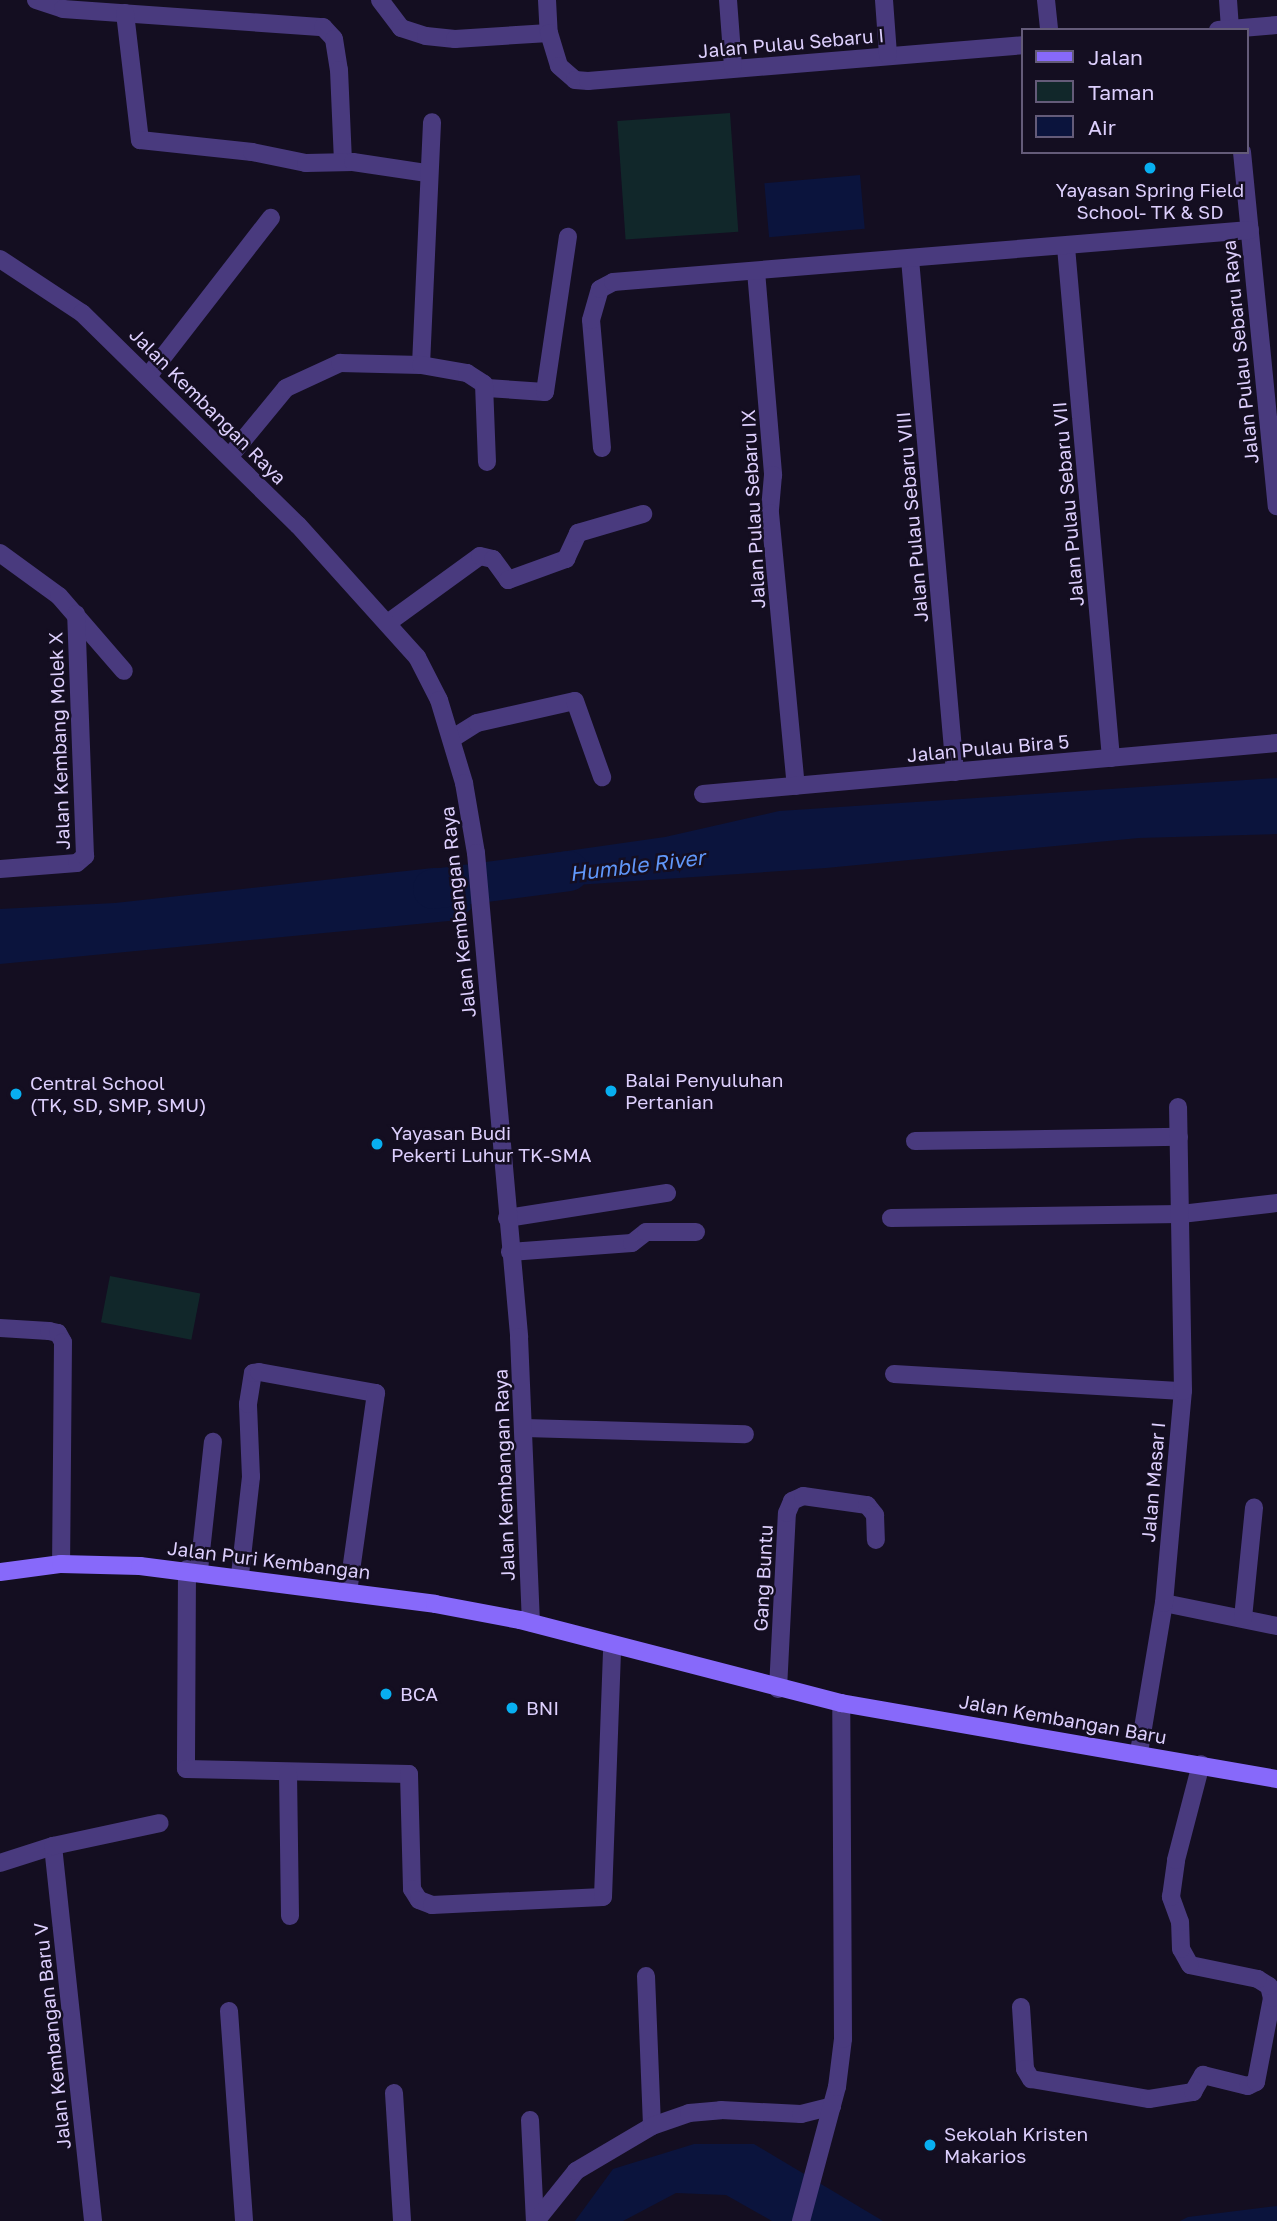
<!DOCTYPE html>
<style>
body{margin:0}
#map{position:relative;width:1277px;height:2221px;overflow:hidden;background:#140e21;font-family:"Golos Text",sans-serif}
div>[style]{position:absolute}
.green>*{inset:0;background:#11272a;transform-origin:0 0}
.water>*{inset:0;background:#0b143d;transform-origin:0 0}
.river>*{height:40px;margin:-20px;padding:0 20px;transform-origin:20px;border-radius:20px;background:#0b143d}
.minor>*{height:18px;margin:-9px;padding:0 9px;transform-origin:9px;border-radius:9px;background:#493a7e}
.tertiary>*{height:18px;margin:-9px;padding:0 9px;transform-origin:9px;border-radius:9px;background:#493a7e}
.secondary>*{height:18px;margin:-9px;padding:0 9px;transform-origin:9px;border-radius:9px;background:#8769fa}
.dots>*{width:19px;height:19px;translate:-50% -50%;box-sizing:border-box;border:4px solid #140e21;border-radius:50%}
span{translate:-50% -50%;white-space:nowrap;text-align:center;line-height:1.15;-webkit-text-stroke:5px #140e21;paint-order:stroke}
.street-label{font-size:19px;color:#ddcffd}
.poi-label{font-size:19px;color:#ddcffd}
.left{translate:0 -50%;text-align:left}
.water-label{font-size:21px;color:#6097fa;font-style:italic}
.legend{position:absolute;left:1021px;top:28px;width:228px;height:126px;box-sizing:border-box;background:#140e21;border:2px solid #645b79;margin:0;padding:9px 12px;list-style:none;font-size:21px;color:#ddcffd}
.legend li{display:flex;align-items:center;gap:14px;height:35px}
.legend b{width:35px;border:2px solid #645b79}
</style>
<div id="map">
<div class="green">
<i style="left:730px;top:113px;width:119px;height:113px;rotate:86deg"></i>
<i style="left:110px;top:1276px;width:92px;height:47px;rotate:11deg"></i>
</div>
<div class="water">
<i style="left:860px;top:175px;width:54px;height:96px;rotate:85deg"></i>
<i style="clip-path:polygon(1277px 778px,1277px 834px,1139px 838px,826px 868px,517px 889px,511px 859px,665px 837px,779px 811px)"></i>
<i style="clip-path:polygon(433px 868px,456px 868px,467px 873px,471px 909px,459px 920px,0 964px,0 909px,115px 903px)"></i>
<i style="clip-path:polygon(694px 2144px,754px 2144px,883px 2221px,772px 2221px,726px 2195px,676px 2193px,623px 2221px,575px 2221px,613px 2169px)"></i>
<i style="clip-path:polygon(1277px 2206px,1277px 2221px,1180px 2221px,1188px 2217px)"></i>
</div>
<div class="river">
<i style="left:433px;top:889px;width:137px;rotate:-7.5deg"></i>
</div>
<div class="minor">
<i style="left:36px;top:0;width:28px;rotate:18deg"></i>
<i style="left:63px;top:9px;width:261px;rotate:4deg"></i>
<i style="left:323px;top:27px;width:16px;rotate:47deg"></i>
<i style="left:334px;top:39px;width:31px;rotate:81deg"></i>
<i style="left:339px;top:70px;width:92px;rotate:87.5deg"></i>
<i style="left:380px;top:0;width:35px;rotate:53deg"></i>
<i style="left:401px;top:28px;width:26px;rotate:18deg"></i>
<i style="left:426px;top:36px;width:29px;rotate:6deg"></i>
<i style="left:455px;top:39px;width:94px;rotate:-3.7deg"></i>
<i style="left:547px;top:0;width:33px;rotate:87deg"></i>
<i style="left:549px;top:33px;width:34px;rotate:73deg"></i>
<i style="left:559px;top:66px;width:21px;rotate:41deg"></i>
<i style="left:575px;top:80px;width:13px;rotate:4deg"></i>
<i style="left:588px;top:81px;width:436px;rotate:-4.7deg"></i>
<i style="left:728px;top:0;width:67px;rotate:85.7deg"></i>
<i style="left:884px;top:0;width:55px;rotate:85.8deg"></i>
<i style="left:1046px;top:0;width:30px;rotate:84deg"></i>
<i style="left:1228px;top:0;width:30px;rotate:86deg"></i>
<i style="left:125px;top:13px;width:128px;rotate:83.3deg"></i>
<i style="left:140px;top:140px;width:113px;rotate:6.1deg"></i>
<i style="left:252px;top:152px;width:55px;rotate:11.5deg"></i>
<i style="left:306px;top:163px;width:47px;rotate:-1.2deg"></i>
<i style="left:353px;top:162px;width:75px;rotate:8.5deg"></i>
<i style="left:1218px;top:30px;width:59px;rotate:-4.8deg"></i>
<i style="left:1242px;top:152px;width:356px;rotate:84.4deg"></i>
<i style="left:1066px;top:247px;width:513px;rotate:84.97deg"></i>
<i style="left:910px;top:259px;width:515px;rotate:84.99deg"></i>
<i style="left:756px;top:271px;width:205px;rotate:85.2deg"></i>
<i style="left:773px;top:475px;width:38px;rotate:95deg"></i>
<i style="left:770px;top:513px;width:274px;rotate:84.6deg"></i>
<i style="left:421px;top:365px;width:243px;rotate:-87.4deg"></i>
<i style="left:149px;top:375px;width:199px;rotate:-52.2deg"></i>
<i style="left:487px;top:388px;width:58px;rotate:3.9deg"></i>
<i style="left:545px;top:392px;width:157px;rotate:-81.6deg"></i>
<i style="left:602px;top:448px;width:128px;rotate:-94.9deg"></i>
<i style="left:591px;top:320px;width:32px;rotate:-74deg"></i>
<i style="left:600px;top:289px;width:15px;rotate:-28deg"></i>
<i style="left:613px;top:282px;width:639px;rotate:-4.67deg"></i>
<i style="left:230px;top:456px;width:88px;rotate:-50.5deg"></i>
<i style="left:286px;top:388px;width:60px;rotate:-24.8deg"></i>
<i style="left:340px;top:363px;width:81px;rotate:1.4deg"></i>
<i style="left:421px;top:365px;width:47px;rotate:9.9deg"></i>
<i style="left:467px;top:373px;width:20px;rotate:33deg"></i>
<i style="left:484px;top:384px;width:78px;rotate:87.8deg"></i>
<i style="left:0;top:553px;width:73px;rotate:36.1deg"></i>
<i style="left:59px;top:596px;width:99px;rotate:49.1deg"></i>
<i style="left:389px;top:622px;width:112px;rotate:-36deg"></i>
<i style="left:480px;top:556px;width:13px;rotate:13deg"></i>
<i style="left:493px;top:559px;width:26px;rotate:54deg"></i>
<i style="left:508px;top:580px;width:62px;rotate:-19.9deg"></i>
<i style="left:566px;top:559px;width:29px;rotate:-65deg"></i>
<i style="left:578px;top:533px;width:68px;rotate:-16.3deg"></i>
<i style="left:453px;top:738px;width:28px;rotate:-32deg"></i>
<i style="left:477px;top:723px;width:100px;rotate:-12.7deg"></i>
<i style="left:575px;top:701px;width:81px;rotate:70.4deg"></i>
<i style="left:703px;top:794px;width:576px;rotate:-5.08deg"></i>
<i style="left:0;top:869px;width:77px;rotate:-4.5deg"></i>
<i style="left:77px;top:863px;width:11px;rotate:-41deg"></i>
<i style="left:85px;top:856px;width:242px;rotate:-92.1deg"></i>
<i style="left:915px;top:1141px;width:264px;rotate:-0.9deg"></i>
<i style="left:507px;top:1218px;width:162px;rotate:-8.9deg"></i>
<i style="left:891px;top:1218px;width:290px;rotate:-0.8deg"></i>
<i style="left:1181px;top:1214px;width:97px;rotate:-6.5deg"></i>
<i style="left:510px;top:1252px;width:122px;rotate:-4.2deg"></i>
<i style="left:632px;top:1243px;width:18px;rotate:-38deg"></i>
<i style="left:646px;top:1232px;width:50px"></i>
<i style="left:0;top:1328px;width:49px;rotate:3.5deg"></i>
<i style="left:49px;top:1331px;width:9px;rotate:13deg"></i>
<i style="left:58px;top:1333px;width:10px;rotate:61deg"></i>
<i style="left:63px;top:1342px;width:222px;rotate:90.5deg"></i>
<i style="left:894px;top:1374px;width:289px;rotate:3.4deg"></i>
<i style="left:525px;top:1428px;width:220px;rotate:1.6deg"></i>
<i style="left:187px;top:1569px;width:200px;rotate:90.3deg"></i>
<i style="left:186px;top:1769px;width:223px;rotate:1.3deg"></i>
<i style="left:409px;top:1774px;width:115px;rotate:88.5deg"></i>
<i style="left:412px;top:1889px;width:13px;rotate:58deg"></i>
<i style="left:419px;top:1900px;width:14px;rotate:21deg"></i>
<i style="left:432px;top:1905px;width:171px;rotate:-2.7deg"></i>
<i style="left:603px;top:1897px;width:251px;rotate:-87.9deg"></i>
<i style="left:199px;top:1570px;width:129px;rotate:-83.8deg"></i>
<i style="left:240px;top:1575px;width:99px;rotate:-83.6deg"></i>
<i style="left:251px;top:1477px;width:73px;rotate:-92.4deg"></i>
<i style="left:248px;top:1404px;width:31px;rotate:-81deg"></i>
<i style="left:253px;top:1373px;width:6px;rotate:-9deg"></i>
<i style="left:259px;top:1372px;width:119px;rotate:10.2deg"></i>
<i style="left:376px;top:1393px;width:200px;rotate:98deg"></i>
<i style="left:1164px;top:1603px;width:115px;rotate:11.5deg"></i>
<i style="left:1243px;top:1618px;width:111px;rotate:-84.3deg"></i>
<i style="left:778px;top:1689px;width:176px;rotate:-87.1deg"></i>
<i style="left:787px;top:1513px;width:13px;rotate:-67deg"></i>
<i style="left:792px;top:1501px;width:12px;rotate:-24deg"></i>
<i style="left:803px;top:1496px;width:65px;rotate:8deg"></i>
<i style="left:867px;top:1505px;width:13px;rotate:51deg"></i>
<i style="left:875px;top:1515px;width:25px;rotate:88deg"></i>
<i style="left:1139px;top:1752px;width:151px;rotate:-80.5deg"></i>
<i style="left:1164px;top:1603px;width:213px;rotate:-84.9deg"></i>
<i style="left:1183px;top:1391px;width:284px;rotate:-91deg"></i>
<i style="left:288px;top:1773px;width:143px;rotate:89.2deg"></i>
<i style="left:53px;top:1846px;width:377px;rotate:83.9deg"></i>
<i style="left:0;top:1863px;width:56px;rotate:-17.8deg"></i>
<i style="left:53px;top:1846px;width:109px;rotate:-12.1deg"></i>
<i style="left:646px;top:1976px;width:150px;rotate:87.7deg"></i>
<i style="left:1021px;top:2007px;width:62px;rotate:86.3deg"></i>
<i style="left:1025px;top:2069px;width:12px;rotate:59deg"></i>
<i style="left:1031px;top:2079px;width:120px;rotate:9.6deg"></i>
<i style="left:1149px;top:2099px;width:45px;rotate:-9deg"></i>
<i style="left:1193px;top:2092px;width:20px;rotate:-60deg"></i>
<i style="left:1203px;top:2075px;width:46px;rotate:13.7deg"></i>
<i style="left:1248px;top:2086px;width:9px;rotate:-27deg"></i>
<i style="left:1256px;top:2082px;width:86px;rotate:-79.2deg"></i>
<i style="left:1272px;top:1998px;width:12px;rotate:-104deg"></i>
<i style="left:1269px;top:1986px;width:13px;rotate:-148deg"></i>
<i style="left:1258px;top:1979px;width:69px;rotate:-168.4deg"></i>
<i style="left:1190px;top:1965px;width:18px;rotate:-119deg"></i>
<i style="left:1181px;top:1949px;width:27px;rotate:-92deg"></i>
<i style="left:1180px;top:1922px;width:27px;rotate:-110deg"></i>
<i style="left:1171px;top:1897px;width:37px;rotate:-82deg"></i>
<i style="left:1176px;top:1860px;width:99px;rotate:-75.4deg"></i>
<i style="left:229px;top:2011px;width:211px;rotate:85.9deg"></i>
<i style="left:394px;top:2093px;width:128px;rotate:86.4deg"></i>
<i style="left:530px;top:2120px;width:101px;rotate:87.2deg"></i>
<i style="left:536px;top:2221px;width:64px;rotate:-51.3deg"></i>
<i style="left:576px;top:2171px;width:88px;rotate:-30.6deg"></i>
<i style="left:652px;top:2126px;width:39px;rotate:-19deg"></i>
<i style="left:689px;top:2113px;width:32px;rotate:-5deg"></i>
<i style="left:721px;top:2110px;width:80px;rotate:2.9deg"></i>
<i style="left:801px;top:2114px;width:32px;rotate:-14deg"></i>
<i style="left:801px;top:2221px;width:139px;rotate:-75deg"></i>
<i style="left:837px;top:2087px;width:48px;rotate:-82.9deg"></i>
<i style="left:843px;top:2039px;width:336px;rotate:-90.3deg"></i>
</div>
<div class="tertiary">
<i style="left:0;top:259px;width:98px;rotate:33.4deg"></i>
<i style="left:82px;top:313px;width:303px;rotate:44.5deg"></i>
<i style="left:298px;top:525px;width:178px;rotate:48deg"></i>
<i style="left:417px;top:657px;width:48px;rotate:62.9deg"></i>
<i style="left:439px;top:700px;width:87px;rotate:73.2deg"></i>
<i style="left:464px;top:783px;width:71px;rotate:80.3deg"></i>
<i style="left:476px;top:853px;width:486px;rotate:84.9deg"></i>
<i style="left:519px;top:1337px;width:286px;rotate:87.6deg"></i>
</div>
<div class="secondary">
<i style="left:0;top:1572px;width:62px;rotate:-7.5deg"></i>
<i style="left:61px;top:1564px;width:79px;rotate:1.5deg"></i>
<i style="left:140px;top:1566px;width:297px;rotate:7.3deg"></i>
<i style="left:435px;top:1604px;width:86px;rotate:10.7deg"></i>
<i style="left:520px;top:1620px;width:332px;rotate:14.5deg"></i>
<i style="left:841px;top:1703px;width:443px;rotate:9.9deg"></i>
</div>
<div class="dots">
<i style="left:1150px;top:168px;background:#08aff1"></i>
<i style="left:611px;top:1091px;background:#08aff1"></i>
<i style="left:16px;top:1094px;background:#08aff1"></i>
<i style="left:377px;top:1144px;background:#08aff1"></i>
<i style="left:386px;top:1694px;background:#08aff1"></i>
<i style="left:512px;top:1708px;background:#08aff1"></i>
<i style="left:930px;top:2145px;background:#08aff1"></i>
</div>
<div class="street-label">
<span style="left:791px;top:43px;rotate:-5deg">Jalan Pulau Sebaru I</span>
<span style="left:1240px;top:352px;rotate:-96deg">Jalan Pulau Sebaru Raya</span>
<span style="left:208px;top:406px;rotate:45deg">Jalan Kembangan Raya</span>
<span style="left:1068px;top:504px;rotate:-95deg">Jalan Pulau Sebaru VII</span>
<span style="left:753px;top:509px;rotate:-93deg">Jalan Pulau Sebaru IX</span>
<span style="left:912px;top:517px;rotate:-95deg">Jalan Pulau Sebaru VIII</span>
<span style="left:59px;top:741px;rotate:-92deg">Jalan Kembang Molek X</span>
<span style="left:988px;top:748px;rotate:-5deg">Jalan Pulau Bira 5</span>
<span style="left:458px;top:912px;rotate:-96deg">Jalan Kembangan Raya</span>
<span style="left:504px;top:1475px;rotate:-92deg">Jalan Kembangan Raya</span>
<span style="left:1153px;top:1482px;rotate:-85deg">Jalan Masar I</span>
<span style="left:269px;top:1560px;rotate:7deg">Jalan Puri Kembangan</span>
<span style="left:763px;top:1578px;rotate:-87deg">Gang Buntu</span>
<span style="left:1063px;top:1719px;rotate:10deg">Jalan Kembangan Baru</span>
<span style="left:52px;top:2036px;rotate:-96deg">Jalan Kembangan Baru V</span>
</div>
<div class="poi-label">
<span style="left:1150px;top:201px">Yayasan Spring Field<br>School- TK &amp; SD</span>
<span class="left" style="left:625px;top:1091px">Balai Penyuluhan<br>Pertanian</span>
<span class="left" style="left:30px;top:1094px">Central School<br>(TK, SD, SMP, SMU)</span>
<span class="left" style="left:391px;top:1144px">Yayasan Budi<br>Pekerti Luhur TK-SMA</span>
<span class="left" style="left:400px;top:1694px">BCA</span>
<span class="left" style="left:526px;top:1708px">BNI</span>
<span class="left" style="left:944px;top:2145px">Sekolah Kristen<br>Makarios</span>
</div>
<div class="water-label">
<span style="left:637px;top:865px;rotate:-7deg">Humble River</span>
</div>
<ul class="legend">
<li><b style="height:9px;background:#8769fa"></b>Jalan</li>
<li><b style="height:19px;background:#11272a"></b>Taman</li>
<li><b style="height:19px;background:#0b143d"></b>Air</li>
</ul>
</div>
